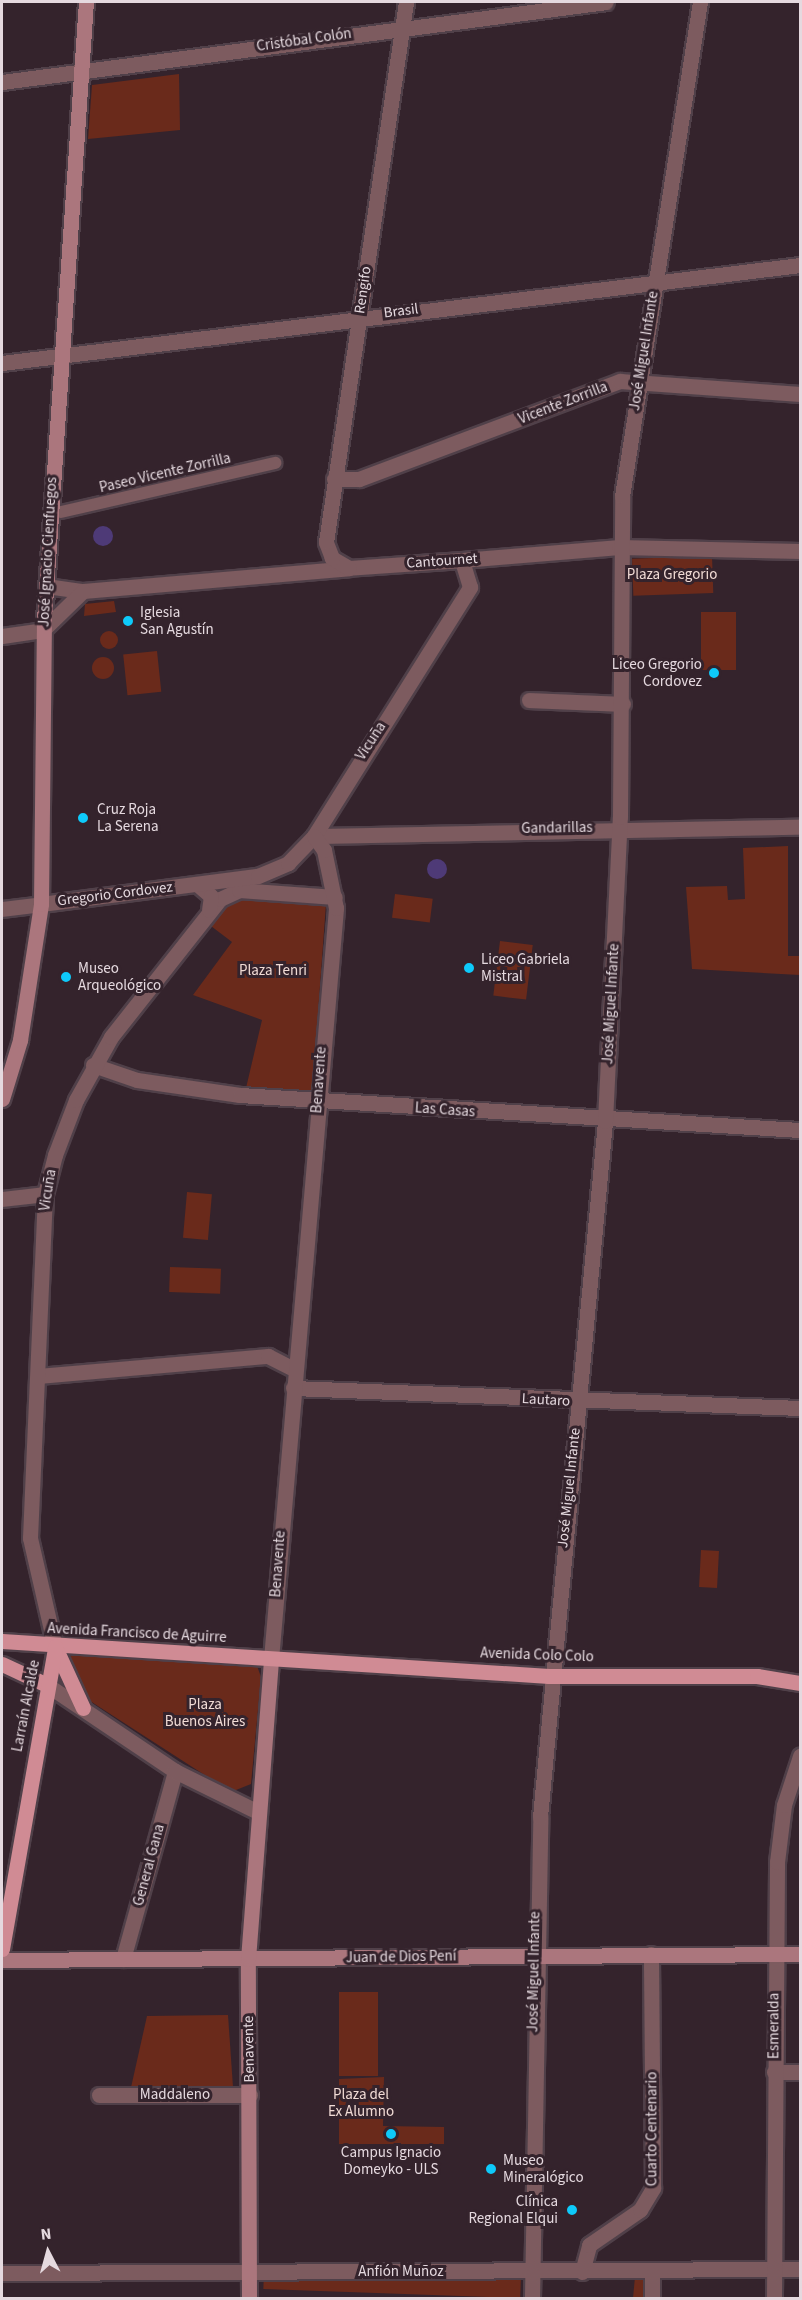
<!DOCTYPE html>
<meta charset="utf-8">
<style>
body{margin:0}
#map{position:relative;width:802px;height:2300px;overflow:hidden;background:#34232c;font-family:"Source Sans 3",sans-serif}
div>[style]{position:absolute}
.green>*{inset:0;background:#6a2a1b;transform-origin:0 0}
.round{border-radius:50%}
.water>*{inset:0;background:#4e3a77}
.roads{filter:drop-shadow(2px 0 #504049) drop-shadow(-2px 0 #504049) drop-shadow(0 2px #504049) drop-shadow(0 -2px #504049)}
.pedestrian>*{height:12px;margin:-6px;padding:0 6px;transform-origin:6px;border-radius:6px;background:#7d5b5f}
.minor>*{height:15px;margin:-7.5px;padding:0 7.5px;transform-origin:7.5px;border-radius:7.5px;background:#7d5b5f}
.tertiary>*{height:15px;margin:-7.5px;padding:0 7.5px;transform-origin:7.5px;border-radius:7.5px;background:#7d5b5f}
.secondary>*{height:15px;margin:-7.5px;padding:0 7.5px;transform-origin:7.5px;border-radius:7.5px;background:#ab767d}
.primary>*{height:15px;margin:-7.5px;padding:0 7.5px;transform-origin:7.5px;border-radius:7.5px;background:#d08b94}
.dots>*{width:16px;height:16px;translate:-50% -50%;box-sizing:border-box;border:3px solid #34232c;border-radius:50%}
span{translate:-50% -50%;white-space:nowrap;text-align:center;line-height:1.15;-webkit-text-stroke:6px #34232c;paint-order:stroke}
.street-label{font-size:15px;color:#e5d9df}
.park-label{font-size:15px;color:#f1dbd5}
.poi-label{font-size:15px;color:#e5d9df}
.left{translate:0 -50%;text-align:left}
.right{translate:-100% -50%;text-align:right}
.frame{position:absolute;inset:0;border:3px solid #e5d9df;pointer-events:none}
.north{position:absolute;left:18px;top:2222px;width:60px;height:60px;-webkit-text-stroke:4px #34232c;paint-order:stroke;rotate:354deg;font-size:16px;font-weight:700;line-height:24px;text-align:center;color:#e5d9df}
.north::after{content:'';display:block;margin:auto;width:21px;height:27px;background:#e5d9df;clip-path:polygon(50% 0,100% 100%,50% 72%,0 100%)}
</style>
<div id="map">
<div class="green">
<i style="clip-path:polygon(179px 74px,180px 130px,88px 139px,92px 85px)"></i>
<i style="left:712px;top:556px;width:37px;height:80px;rotate:88deg"></i>
<i style="clip-path:polygon(114px 601px,116px 612px,84px 616px,85px 604px)"></i>
<i style="left:701px;top:612px;width:35px;height:58px"></i>
<i class="round" style="left:100px;top:631px;width:18px;height:18px"></i>
<i style="left:157px;top:651px;width:41px;height:34px;rotate:84deg"></i>
<i class="round" style="left:92px;top:657px;width:22px;height:22px"></i>
<i style="clip-path:polygon(788px 846px,788px 956px,800px 956px,800px 975px,692px 969px,686px 887px,727px 886px,728px 900px,745px 899px,743px 848px)"></i>
<i style="left:395px;top:894px;width:38px;height:24px;rotate:7deg"></i>
<i style="clip-path:polygon(232px 895px,326px 904px,312px 1095px,246px 1088px,262px 1020px,193px 995px,232px 942px,207px 923px)"></i>
<i style="left:500px;top:941px;width:33px;height:55px;rotate:7deg"></i>
<i style="left:187px;top:1192px;width:25px;height:46px;rotate:5deg"></i>
<i style="left:170px;top:1267px;width:51px;height:25px;rotate:2deg"></i>
<i style="left:701px;top:1550px;width:18px;height:37px;rotate:3deg"></i>
<i style="clip-path:polygon(80px 1651px,256px 1663px,261px 1677px,251px 1784px,231px 1792px,87px 1699px,69px 1667px,71px 1656px)"></i>
<i style="left:339px;top:1992px;width:39px;height:84px"></i>
<i style="clip-path:polygon(228px 2015px,233px 2087px,130px 2092px,147px 2016px)"></i>
<i style="clip-path:polygon(384px 2077px,383px 2126px,444px 2127px,444px 2144px,339px 2144px,339px 2079px)"></i>
<i style="left:521px;top:2275px;width:23px;height:257px;rotate:92deg"></i>
<i style="clip-path:polygon(635px 2277px,645px 2277px,645px 2298px,633px 2298px)"></i>
</div>
<div class="water">
<i class="round" style="left:93px;top:526px;width:20px;height:20px"></i>
<i class="round" style="left:427px;top:859px;width:20px;height:20px"></i>
</div>
<div class="roads">
<div class="pedestrian">
<i style="left:61px;top:512px;width:220px;rotate:-12.9deg"></i>
</div>
<div class="minor">
<i style="left:334px;top:479px;width:25px"></i>
<i style="left:359px;top:479px;width:279px;rotate:-20.6deg"></i>
<i style="left:620px;top:381px;width:180px;rotate:4.1deg"></i>
<i style="left:462px;top:560px;width:158px;rotate:-4.7deg"></i>
<i style="left:619px;top:547px;width:181px;rotate:1.3deg"></i>
<i style="left:46px;top:586px;width:37px;rotate:8deg"></i>
<i style="left:83px;top:591px;width:267px;rotate:-4.9deg"></i>
<i style="left:2px;top:636px;width:41px;rotate:-8.3deg"></i>
<i style="left:43px;top:630px;width:56px;rotate:-44.3deg"></i>
<i style="left:529px;top:700px;width:94px;rotate:2.4deg"></i>
<i style="left:314px;top:836px;width:486px;rotate:-1.1deg"></i>
<i style="left:2px;top:909px;width:39px;rotate:-7deg"></i>
<i style="left:93px;top:1065px;width:46px;rotate:18.8deg"></i>
<i style="left:137px;top:1080px;width:104px;rotate:8.3deg"></i>
<i style="left:240px;top:1095px;width:561px;rotate:3.58deg"></i>
<i style="left:2px;top:1199px;width:43px;rotate:-6.6deg"></i>
<i style="left:38px;top:1376px;width:231px;rotate:-5deg"></i>
<i style="left:268px;top:1356px;width:30px;rotate:27deg"></i>
<i style="left:55px;top:1647px;width:112px;rotate:-102.9deg"></i>
<i style="left:30px;top:1538px;width:344px;rotate:-87.5deg"></i>
<i style="left:45px;top:1194px;width:40px;rotate:-75.6deg"></i>
<i style="left:55px;top:1155px;width:59px;rotate:-69.1deg"></i>
<i style="left:76px;top:1100px;width:72px;rotate:-60.9deg"></i>
<i style="left:111px;top:1037px;width:176px;rotate:-51.7deg"></i>
<i style="left:220px;top:899px;width:21px;rotate:-25deg"></i>
<i style="left:239px;top:890px;width:96px;rotate:4.2deg"></i>
<i style="left:123px;top:1959px;width:195px;rotate:-74.5deg"></i>
<i style="left:774px;top:2072px;width:26px"></i>
<i style="left:99px;top:2095px;width:151px"></i>
<i style="left:582px;top:2272px;width:28px;rotate:-75deg"></i>
<i style="left:589px;top:2245px;width:62px;rotate:-34.5deg"></i>
<i style="left:640px;top:2210px;width:26px;rotate:-59deg"></i>
<i style="left:653px;top:2188px;width:234px;rotate:-90.5deg"></i>
<i style="left:2px;top:2273px;width:798px;rotate:-0.29deg"></i>
<i style="left:652px;top:2298px;width:27px;rotate:-90deg"></i>
</div>
<div class="tertiary">
<i style="left:2px;top:82px;width:609px;rotate:-7.54deg"></i>
<i style="left:2px;top:363px;width:804px;rotate:-7deg"></i>
<i style="left:197px;top:884px;width:18px;rotate:41deg"></i>
<i style="left:211px;top:896px;width:14px;rotate:98deg"></i>
<i style="left:41px;top:904px;width:219px;rotate:-7.4deg"></i>
<i style="left:258px;top:876px;width:33px;rotate:-23deg"></i>
<i style="left:288px;top:863px;width:37px;rotate:-46deg"></i>
<i style="left:314px;top:836px;width:294px;rotate:-57.9deg"></i>
<i style="left:470px;top:587px;width:28px;rotate:-107deg"></i>
<i style="left:462px;top:560px;width:113px;rotate:176deg"></i>
<i style="left:349px;top:568px;width:20px;rotate:-150deg"></i>
<i style="left:332px;top:558px;width:17px;rotate:-111deg"></i>
<i style="left:326px;top:542px;width:546px;rotate:-81.57deg"></i>
<i style="left:293px;top:1388px;width:507px;rotate:2.26deg"></i>
<i style="left:271px;top:1659px;width:754px;rotate:-85.05deg"></i>
<i style="left:336px;top:908px;width:59px;rotate:-101.7deg"></i>
<i style="left:324px;top:850px;width:17px;rotate:-126deg"></i>
<i style="left:47px;top:1685px;width:154px;rotate:33.9deg"></i>
<i style="left:175px;top:1771px;width:93px;rotate:26.3deg"></i>
<i style="left:532px;top:2298px;width:481px;rotate:-89deg"></i>
<i style="left:540px;top:1817px;width:699px;rotate:-84.66deg"></i>
<i style="left:605px;top:1121px;width:304px;rotate:-87.2deg"></i>
<i style="left:620px;top:817px;width:321px;rotate:-89.6deg"></i>
<i style="left:622px;top:496px;width:500px;rotate:-81.03deg"></i>
<i style="left:774px;top:2298px;width:436px;rotate:-89.6deg"></i>
<i style="left:777px;top:1862px;width:57px;rotate:-83deg"></i>
<i style="left:784px;top:1805px;width:52px;rotate:-71.9deg"></i>
</div>
<div class="secondary">
<i style="left:2px;top:1099px;width:62px;rotate:-73deg"></i>
<i style="left:20px;top:1040px;width:138px;rotate:-81.2deg"></i>
<i style="left:41px;top:904px;width:285px;rotate:-89.4deg"></i>
<i style="left:44px;top:619px;width:618px;rotate:-86.11deg"></i>
<i style="left:2px;top:1960px;width:798px;rotate:-0.43deg"></i>
<i style="left:249px;top:2298px;width:339px;rotate:-90.2deg"></i>
<i style="left:248px;top:1959px;width:301px;rotate:-85.6deg"></i>
</div>
<div class="primary">
<i style="left:2px;top:1641px;width:548px;rotate:3.66deg"></i>
<i style="left:549px;top:1676px;width:208px"></i>
<i style="left:757px;top:1676px;width:44px;rotate:9.2deg"></i>
<i style="left:55px;top:1647px;width:67px;rotate:65.3deg"></i>
<i style="left:2px;top:1664px;width:50px;rotate:25deg"></i>
<i style="left:2px;top:1949px;width:307px;rotate:-80deg"></i>
</div>
</div>
<div class="dots">
<i style="left:128px;top:621px;background:#0ecafa"></i>
<i style="left:714px;top:673px;background:#0ecafa"></i>
<i style="left:83px;top:818px;background:#0ecafa"></i>
<i style="left:469px;top:968px;background:#0ecafa"></i>
<i style="left:66px;top:977px;background:#0ecafa"></i>
<i style="left:391px;top:2134px;background:#0ecafa"></i>
<i style="left:491px;top:2169px;background:#0ecafa"></i>
<i style="left:572px;top:2210px;background:#0ecafa"></i>
</div>
<div class="street-label">
<span style="left:304px;top:40px;rotate:-8deg">Cristóbal Colón</span>
<span style="left:363px;top:290px;rotate:-82deg">Rengifo</span>
<span style="left:401px;top:311px;rotate:-7deg">Brasil</span>
<span style="left:644px;top:351px;rotate:-81deg">José Miguel Infante</span>
<span style="left:563px;top:403px;rotate:-21deg">Vicente Zorrilla</span>
<span style="left:165px;top:473px;rotate:-13deg">Paseo Vicente Zorrilla</span>
<span style="left:48px;top:552px;rotate:-87deg">José Ignacio Cienfuegos</span>
<span style="left:442px;top:561px;rotate:-4deg">Cantournet</span>
<span style="left:371px;top:741px;rotate:-57deg">Vicuña</span>
<span style="left:557px;top:828px;rotate:-1deg">Gandarillas</span>
<span style="left:115px;top:894px;rotate:-7deg">Gregorio Cordovez</span>
<span style="left:611px;top:1004px;rotate:-87deg">José Miguel Infante</span>
<span style="left:319px;top:1080px;rotate:-86deg">Benavente</span>
<span style="left:445px;top:1110px;rotate:4deg">Las Casas</span>
<span style="left:48px;top:1190px;rotate:-81deg">Vicuña</span>
<span style="left:546px;top:1400px;rotate:3deg">Lautaro</span>
<span style="left:569px;top:1488px;rotate:-84deg">José Miguel Infante</span>
<span style="left:278px;top:1564px;rotate:-86deg">Benavente</span>
<span style="left:137px;top:1633px;rotate:3deg">Avenida Francisco de Aguirre</span>
<span style="left:537px;top:1655px;rotate:2deg">Avenida Colo Colo</span>
<span style="left:26px;top:1706px;rotate:-79deg">Larraín Alcalde</span>
<span style="left:149px;top:1865px;rotate:-75deg">General Gana</span>
<span style="left:401px;top:1957px;rotate:-1deg">Juan de Dios Pení</span>
<span style="left:534px;top:1972px;rotate:-89deg">José Miguel Infante</span>
<span style="left:774px;top:2026px;rotate:-90deg">Esmeralda</span>
<span style="left:249px;top:2049px;rotate:-91deg">Benavente</span>
<span style="left:175px;top:2095px">Maddaleno</span>
<span style="left:652px;top:2129px;rotate:-90deg">Cuarto Centenario</span>
<span style="left:401px;top:2272px">Anfión Muñoz</span>
</div>
<div class="park-label">
<span style="left:672px;top:575px">Plaza Gregorio</span>
<span style="left:273px;top:971px">Plaza Tenri</span>
<span style="left:205px;top:1713px">Plaza<br>Buenos Aires</span>
<span style="left:361px;top:2103px">Plaza del<br>Ex Alumno</span>
</div>
<div class="poi-label">
<span class="left" style="left:140px;top:621px">Iglesia<br>San Agustín</span>
<span class="right" style="left:702px;top:673px">Liceo Gregorio<br>Cordovez</span>
<span class="left" style="left:97px;top:818px">Cruz Roja<br>La Serena</span>
<span class="left" style="left:481px;top:968px">Liceo Gabriela<br>Mistral</span>
<span class="left" style="left:78px;top:977px">Museo<br>Arqueológico</span>
<span style="left:391px;top:2161px">Campus Ignacio<br>Domeyko - ULS</span>
<span class="left" style="left:503px;top:2169px">Museo<br>Mineralógico</span>
<span class="right" style="left:558px;top:2210px">Clínica<br>Regional Elqui</span>
</div>
<div class="frame"></div>
<div class="north">N</div>
</div>
